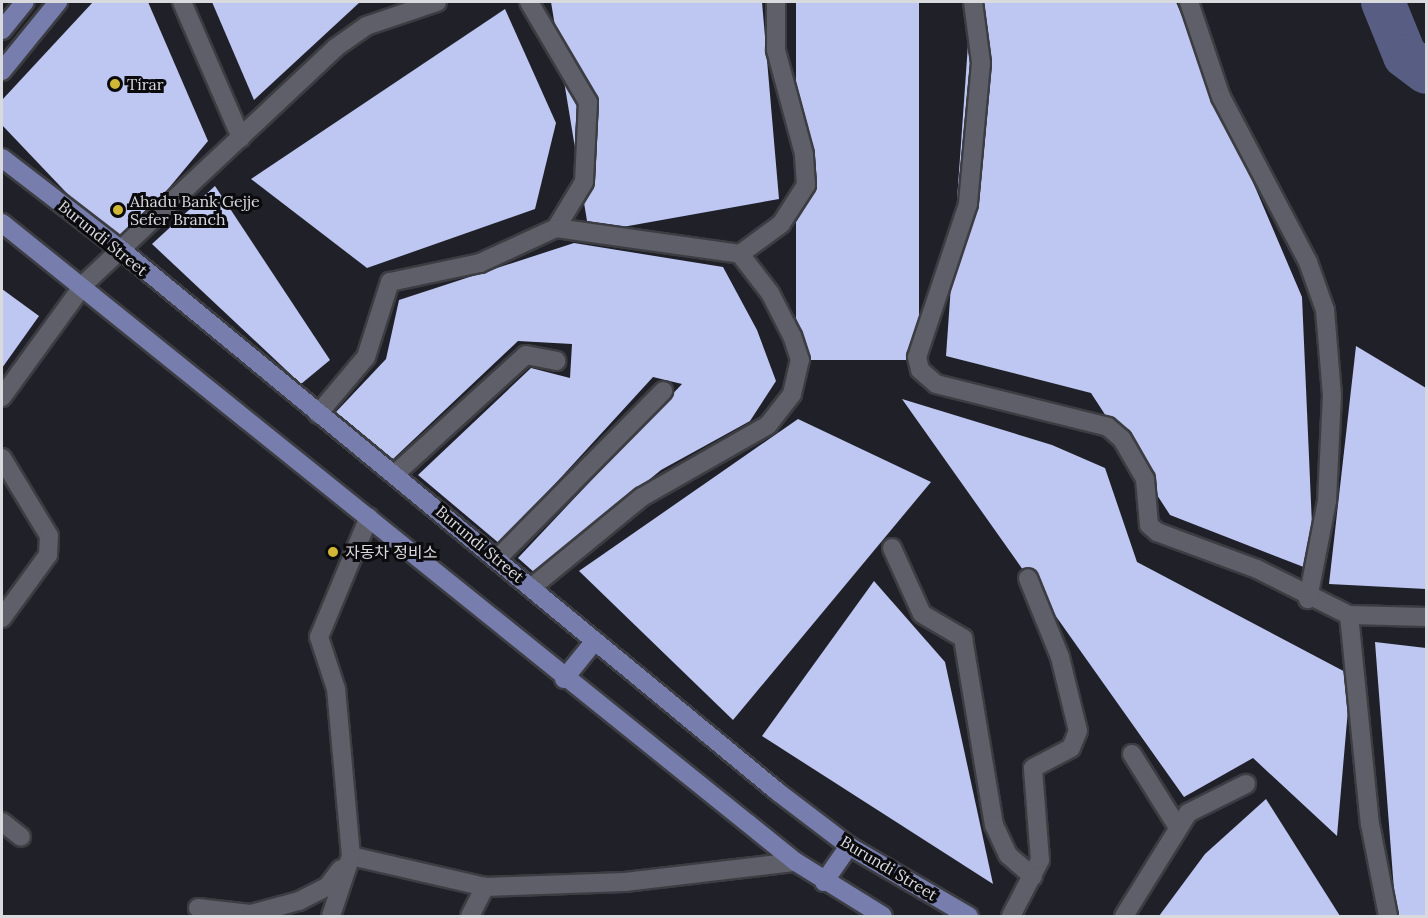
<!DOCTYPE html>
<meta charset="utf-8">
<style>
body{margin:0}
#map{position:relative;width:1428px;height:918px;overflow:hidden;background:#202128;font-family:Lora,"Noto Sans KR",serif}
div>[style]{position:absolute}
.river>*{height:44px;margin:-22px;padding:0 22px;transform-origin:22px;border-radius:22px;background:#575d83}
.building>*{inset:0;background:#bec6f2;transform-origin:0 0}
.roads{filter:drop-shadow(2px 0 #3c3d42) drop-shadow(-2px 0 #3c3d42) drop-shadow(0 2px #3c3d42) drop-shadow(0 -2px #3c3d42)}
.minor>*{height:18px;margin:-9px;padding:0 9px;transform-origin:9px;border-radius:9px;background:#5e5f68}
.major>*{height:18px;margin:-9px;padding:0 9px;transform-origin:9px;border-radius:9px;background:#777eae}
.dots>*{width:16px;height:16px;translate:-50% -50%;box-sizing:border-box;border:3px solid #0b0b0e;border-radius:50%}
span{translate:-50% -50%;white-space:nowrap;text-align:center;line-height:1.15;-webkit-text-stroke:6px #0b0b0e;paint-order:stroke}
.poi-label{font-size:16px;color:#d9dade}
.left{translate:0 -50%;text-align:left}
.street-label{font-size:16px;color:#d9dade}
.frame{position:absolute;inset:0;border:3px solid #d9dade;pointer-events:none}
</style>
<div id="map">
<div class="river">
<i style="left:1383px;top:2px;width:58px;rotate:67.8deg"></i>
<i style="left:1405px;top:56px;width:26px;rotate:37deg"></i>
</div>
<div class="building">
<i style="clip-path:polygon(93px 2px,148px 2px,208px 141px,119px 248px,2px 125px,2px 100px)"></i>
<i style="clip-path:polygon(212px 2px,360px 2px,254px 100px)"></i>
<i style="clip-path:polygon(551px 2px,762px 2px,779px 199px,589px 233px)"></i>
<i style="left:796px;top:2px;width:123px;height:358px"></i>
<i style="clip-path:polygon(971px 2px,1176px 2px,1302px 297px,1314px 571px,1170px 515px,1091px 393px,946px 356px)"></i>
<i style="clip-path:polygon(505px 9px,556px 123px,535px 209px,367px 268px,251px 179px)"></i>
<i style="clip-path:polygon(215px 186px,330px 360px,301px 384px,152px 244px)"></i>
<i style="clip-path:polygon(574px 243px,723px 267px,757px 330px,776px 381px,750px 421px,661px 470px,535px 573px,518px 558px,682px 384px,653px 377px,500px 544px,418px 475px,531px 368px,570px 378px,572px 344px,518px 341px,393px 459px,336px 412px,386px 359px,399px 300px)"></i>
<i style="clip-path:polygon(2px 289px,39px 316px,2px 368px)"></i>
<i style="clip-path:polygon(1356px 346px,1426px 388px,1426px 589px,1329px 584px)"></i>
<i style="clip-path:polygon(902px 399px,1052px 445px,1105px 468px,1137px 562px,1351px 675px,1337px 836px,1253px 758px,1184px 797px)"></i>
<i style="clip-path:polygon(798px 419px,931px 482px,733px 720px,579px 571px)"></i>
<i style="clip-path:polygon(874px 581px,945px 662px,993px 884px,762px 736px)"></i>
<i style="clip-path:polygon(1375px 642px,1426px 648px,1426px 916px,1396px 916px)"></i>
<i style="clip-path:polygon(1266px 799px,1340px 916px,1159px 916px,1205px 854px)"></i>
</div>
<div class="roads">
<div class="minor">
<i style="left:182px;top:2px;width:148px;rotate:66.5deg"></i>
<i style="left:529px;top:2px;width:116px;rotate:59.5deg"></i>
<i style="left:588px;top:102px;width:80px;rotate:92.9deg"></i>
<i style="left:584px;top:182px;width:54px;rotate:121.3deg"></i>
<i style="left:973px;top:2px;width:62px;rotate:82.5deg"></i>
<i style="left:981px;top:63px;width:142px;rotate:95.3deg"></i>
<i style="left:968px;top:204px;width:161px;rotate:108.4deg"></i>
<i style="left:917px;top:357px;width:13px;rotate:77deg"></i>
<i style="left:920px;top:370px;width:21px;rotate:41deg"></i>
<i style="left:936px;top:384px;width:177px;rotate:14deg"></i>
<i style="left:1108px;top:427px;width:18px;rotate:41deg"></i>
<i style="left:1122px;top:439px;width:46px;rotate:60.1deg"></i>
<i style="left:1145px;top:479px;width:46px;rotate:85deg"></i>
<i style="left:1149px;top:525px;width:11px;rotate:41deg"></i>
<i style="left:1157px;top:532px;width:107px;rotate:20.3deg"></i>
<i style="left:1257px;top:569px;width:103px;rotate:26.6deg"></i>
<i style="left:1349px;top:615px;width:77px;rotate:1.5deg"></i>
<i style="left:1189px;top:2px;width:100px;rotate:71.4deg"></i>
<i style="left:1221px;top:97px;width:187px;rotate:62.2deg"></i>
<i style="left:1308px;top:262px;width:51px;rotate:70.5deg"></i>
<i style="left:1325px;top:310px;width:85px;rotate:85.3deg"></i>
<i style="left:1332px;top:395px;width:106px;rotate:92.7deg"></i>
<i style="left:1327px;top:501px;width:100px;rotate:101deg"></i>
<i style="left:2px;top:397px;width:140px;rotate:-54deg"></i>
<i style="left:84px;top:284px;width:345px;rotate:-43.2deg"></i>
<i style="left:335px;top:48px;width:38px;rotate:-35deg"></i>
<i style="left:366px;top:26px;width:75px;rotate:-18.7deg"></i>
<i style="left:318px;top:414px;width:75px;rotate:-49.9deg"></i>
<i style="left:366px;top:357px;width:79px;rotate:-72.3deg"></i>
<i style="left:390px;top:282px;width:92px;rotate:-11.9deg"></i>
<i style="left:480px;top:263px;width:84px;rotate:-24.7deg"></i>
<i style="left:556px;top:228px;width:186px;rotate:8deg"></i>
<i style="left:740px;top:254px;width:51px;rotate:-36.2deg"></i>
<i style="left:781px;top:224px;width:46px;rotate:-57.3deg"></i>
<i style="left:806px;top:185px;width:31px;rotate:-94deg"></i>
<i style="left:804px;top:154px;width:108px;rotate:-105.1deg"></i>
<i style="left:776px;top:50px;width:48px;rotate:-90deg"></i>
<i style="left:2px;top:458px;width:91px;rotate:58.9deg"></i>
<i style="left:49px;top:536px;width:19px;rotate:93deg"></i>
<i style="left:48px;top:555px;width:78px;rotate:126.1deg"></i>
<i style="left:395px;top:474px;width:177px;rotate:-42.3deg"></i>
<i style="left:526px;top:355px;width:31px;rotate:11deg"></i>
<i style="left:892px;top:548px;width:72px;rotate:65.6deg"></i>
<i style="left:922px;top:614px;width:48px;rotate:30.3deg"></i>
<i style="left:963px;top:638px;width:190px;rotate:80.6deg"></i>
<i style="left:994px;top:825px;width:33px;rotate:65deg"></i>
<i style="left:1008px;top:855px;width:33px;rotate:41deg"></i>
<i style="left:498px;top:558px;width:235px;rotate:-45.3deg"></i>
<i style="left:532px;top:587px;width:142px;rotate:-39.3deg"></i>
<i style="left:642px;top:497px;width:145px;rotate:-29.7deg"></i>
<i style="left:768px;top:425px;width:39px;rotate:-52deg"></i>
<i style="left:792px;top:394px;width:35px;rotate:-77deg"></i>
<i style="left:800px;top:360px;width:25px;rotate:-108deg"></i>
<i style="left:792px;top:336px;width:48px;rotate:-117.1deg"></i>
<i style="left:770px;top:293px;width:49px;rotate:-127.6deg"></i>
<i style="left:1349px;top:615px;width:210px;rotate:84.3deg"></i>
<i style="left:1370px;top:824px;width:94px;rotate:78.9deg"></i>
<i style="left:1132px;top:754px;width:85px;rotate:58deg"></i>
<i style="left:2px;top:822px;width:24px;rotate:38deg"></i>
<i style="left:351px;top:856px;width:138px;rotate:13deg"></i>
<i style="left:485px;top:887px;width:140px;rotate:-2deg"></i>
<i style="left:625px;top:882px;width:172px;rotate:-6.7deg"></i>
<i style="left:198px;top:908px;width:53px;rotate:6.5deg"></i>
<i style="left:251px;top:914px;width:50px;rotate:-15.2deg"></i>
<i style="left:299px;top:901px;width:33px;rotate:-27deg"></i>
<i style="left:328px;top:886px;width:21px;rotate:-53deg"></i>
<i style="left:331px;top:916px;width:63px;rotate:-71.6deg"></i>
<i style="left:351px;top:856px;width:168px;rotate:-95.1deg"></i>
<i style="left:336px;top:689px;width:55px;rotate:-108.1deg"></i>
<i style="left:319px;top:637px;width:130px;rotate:-67.4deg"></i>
<i style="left:470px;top:916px;width:33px;rotate:-63deg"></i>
<i style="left:1011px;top:916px;width:63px;rotate:-62.6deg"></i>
<i style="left:1040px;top:860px;width:92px;rotate:-94.4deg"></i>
<i style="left:1033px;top:768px;width:43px;rotate:-27.8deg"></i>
<i style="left:1071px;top:748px;width:18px;rotate:-68deg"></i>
<i style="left:1078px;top:731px;width:76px;rotate:-103.7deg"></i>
<i style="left:1060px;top:657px;width:85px;rotate:-112.1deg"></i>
<i style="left:1124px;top:916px;width:121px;rotate:-58.1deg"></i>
<i style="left:1188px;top:813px;width:65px;rotate:-26.6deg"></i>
</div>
<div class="major">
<i style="left:2px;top:30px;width:36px;rotate:-51deg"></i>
<i style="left:2px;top:71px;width:89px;rotate:-50.9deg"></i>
<i style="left:2px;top:158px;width:148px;rotate:37.6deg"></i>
<i style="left:119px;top:248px;width:855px;rotate:39.54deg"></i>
<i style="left:778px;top:792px;width:89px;rotate:37.3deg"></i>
<i style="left:849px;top:846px;width:139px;rotate:30.3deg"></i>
<i style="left:2px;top:223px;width:1019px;rotate:38.83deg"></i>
<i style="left:796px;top:862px;width:102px;rotate:31.8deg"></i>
<i style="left:564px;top:679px;width:48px;rotate:-51deg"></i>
<i style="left:824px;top:882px;width:44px;rotate:-55.2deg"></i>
</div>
</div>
<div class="dots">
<i style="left:115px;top:84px;background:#d1b736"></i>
<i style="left:118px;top:210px;background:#d1b736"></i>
<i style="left:333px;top:552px;background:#d1b736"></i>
</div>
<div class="poi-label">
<span class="left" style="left:127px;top:84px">Tirar</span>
<span class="left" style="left:130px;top:210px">Ahadu Bank Gejje<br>Sefer Branch</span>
<span class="left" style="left:345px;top:552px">자동차 정비소</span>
</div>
<div class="street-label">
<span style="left:103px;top:238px;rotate:39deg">Burundi Street</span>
<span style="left:480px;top:544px;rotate:40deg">Burundi Street</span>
<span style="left:889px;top:868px;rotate:31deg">Burundi Street</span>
</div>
<div class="frame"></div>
</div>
